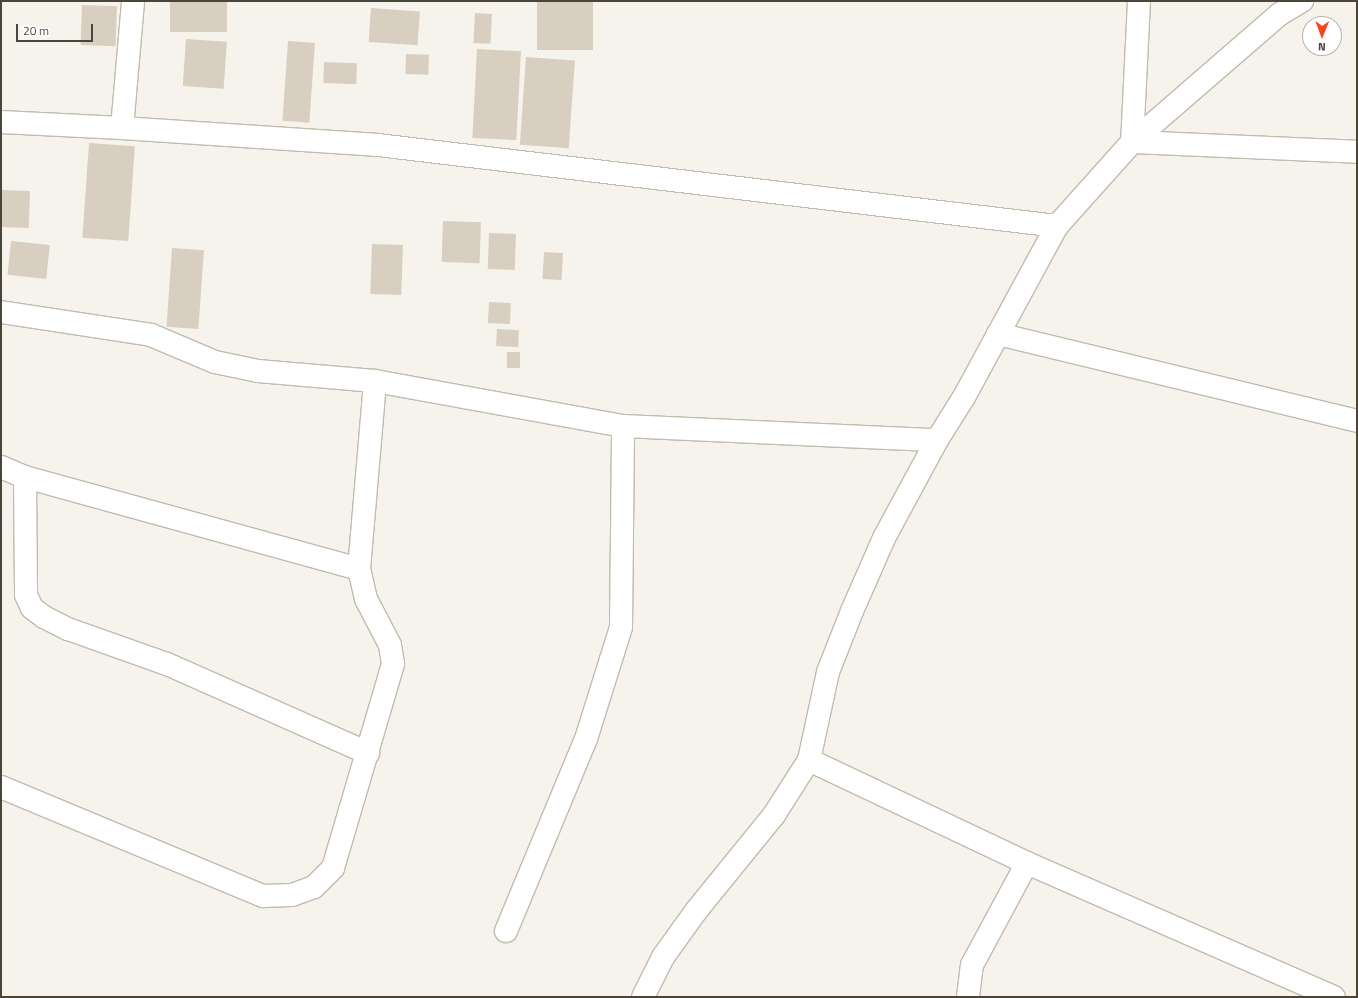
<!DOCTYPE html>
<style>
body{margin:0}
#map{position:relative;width:1358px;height:998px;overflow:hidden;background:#f6f3ec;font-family:"Titillium Web",sans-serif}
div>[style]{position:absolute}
.building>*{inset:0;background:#d8cfc1;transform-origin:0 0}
.roads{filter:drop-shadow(1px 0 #c2bbae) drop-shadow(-1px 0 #c2bbae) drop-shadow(0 1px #c2bbae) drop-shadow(0 -1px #c2bbae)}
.minor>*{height:22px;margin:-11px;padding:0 11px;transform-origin:11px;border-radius:11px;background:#fff}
span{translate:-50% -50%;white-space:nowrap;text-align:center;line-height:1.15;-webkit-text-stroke:4px #fff;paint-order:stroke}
.frame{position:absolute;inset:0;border:2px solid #4b4439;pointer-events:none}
.north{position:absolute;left:1302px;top:16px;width:40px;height:40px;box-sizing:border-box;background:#fff;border:1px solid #b7b4b0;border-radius:50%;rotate:181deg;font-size:11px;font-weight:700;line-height:16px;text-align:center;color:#4b4439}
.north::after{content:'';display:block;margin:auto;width:14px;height:18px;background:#fc3f1d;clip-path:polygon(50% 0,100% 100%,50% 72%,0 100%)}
.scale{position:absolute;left:16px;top:24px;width:77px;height:18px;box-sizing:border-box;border:2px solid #4b4439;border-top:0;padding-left:5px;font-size:12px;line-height:14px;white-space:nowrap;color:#4b4439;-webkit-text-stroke:3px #fff;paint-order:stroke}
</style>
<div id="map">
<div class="building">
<i style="left:170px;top:1px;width:57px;height:31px"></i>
<i style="left:537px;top:1px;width:56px;height:49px"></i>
<i style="left:82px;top:5px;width:35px;height:40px;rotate:2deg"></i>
<i style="left:371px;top:8px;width:49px;height:34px;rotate:4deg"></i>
<i style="left:475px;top:13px;width:17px;height:30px;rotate:3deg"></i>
<i style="left:186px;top:39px;width:41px;height:47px;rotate:4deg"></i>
<i style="left:288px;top:41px;width:27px;height:80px;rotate:4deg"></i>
<i style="left:477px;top:49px;width:44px;height:89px;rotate:3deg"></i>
<i style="left:406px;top:54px;width:23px;height:20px;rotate:2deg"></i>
<i style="left:526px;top:57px;width:49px;height:88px;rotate:4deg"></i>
<i style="left:324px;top:62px;width:33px;height:21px;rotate:2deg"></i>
<i style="left:89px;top:143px;width:46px;height:95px;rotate:4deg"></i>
<i style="left:1px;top:190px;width:29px;height:37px;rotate:2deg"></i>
<i style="left:443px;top:221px;width:38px;height:41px;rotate:2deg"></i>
<i style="left:489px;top:233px;width:27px;height:36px;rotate:2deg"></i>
<i style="left:11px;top:241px;width:39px;height:34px;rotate:6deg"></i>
<i style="left:372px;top:244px;width:31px;height:50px;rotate:2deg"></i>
<i style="left:172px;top:248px;width:32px;height:79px;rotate:4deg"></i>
<i style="left:544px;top:252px;width:19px;height:27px;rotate:3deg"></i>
<i style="left:489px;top:302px;width:22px;height:21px;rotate:3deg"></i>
<i style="left:497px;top:329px;width:22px;height:17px;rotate:3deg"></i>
<i style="left:507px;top:352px;width:13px;height:16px"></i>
</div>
<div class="roads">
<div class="minor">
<i style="left:1139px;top:1px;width:141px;rotate:92.8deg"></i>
<i style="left:1132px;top:142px;width:225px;rotate:2.5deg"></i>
<i style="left:1px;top:122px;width:121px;rotate:2.8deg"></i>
<i style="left:122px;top:128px;width:257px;rotate:3.8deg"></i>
<i style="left:378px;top:145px;width:684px;rotate:6.8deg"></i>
<i style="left:122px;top:128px;width:127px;rotate:-85deg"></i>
<i style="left:1px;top:312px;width:152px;rotate:8.7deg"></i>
<i style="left:151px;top:335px;width:69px;rotate:22.9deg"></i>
<i style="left:215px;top:362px;width:44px;rotate:11.8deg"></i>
<i style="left:258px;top:371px;width:117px;rotate:4.9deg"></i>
<i style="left:375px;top:381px;width:252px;rotate:10.3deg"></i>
<i style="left:623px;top:426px;width:314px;rotate:2.6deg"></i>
<i style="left:998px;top:334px;width:369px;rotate:13.6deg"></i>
<i style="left:1px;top:467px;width:26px;rotate:23deg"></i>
<i style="left:25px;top:477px;width:346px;rotate:15.4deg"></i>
<i style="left:25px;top:477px;width:118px;rotate:89.5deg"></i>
<i style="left:26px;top:595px;width:14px;rotate:65deg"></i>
<i style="left:32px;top:608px;width:15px;rotate:37deg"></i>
<i style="left:44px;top:617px;width:27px;rotate:27deg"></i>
<i style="left:68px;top:629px;width:105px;rotate:19.5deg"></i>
<i style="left:167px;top:664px;width:220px;rotate:23.9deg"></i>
<i style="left:809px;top:760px;width:241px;rotate:25.3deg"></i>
<i style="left:1027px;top:863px;width:335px;rotate:23.6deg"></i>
<i style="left:1px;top:787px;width:284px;rotate:22.6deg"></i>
<i style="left:263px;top:896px;width:29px;rotate:-2deg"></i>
<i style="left:292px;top:895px;width:23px;rotate:-20deg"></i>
<i style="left:314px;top:887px;width:27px;rotate:-45deg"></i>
<i style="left:333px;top:868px;width:213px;rotate:-73.6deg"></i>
<i style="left:393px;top:664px;width:19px;rotate:-99deg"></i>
<i style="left:390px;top:645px;width:52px;rotate:-117.6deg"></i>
<i style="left:366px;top:599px;width:31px;rotate:-103deg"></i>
<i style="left:359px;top:569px;width:189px;rotate:-85.1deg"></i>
<i style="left:506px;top:931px;width:208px;rotate:-67.4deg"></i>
<i style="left:586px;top:739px;width:117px;rotate:-72.6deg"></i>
<i style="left:621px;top:627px;width:201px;rotate:-89.4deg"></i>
<i style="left:643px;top:997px;width:45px;rotate:-63.4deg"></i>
<i style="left:663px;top:957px;width:57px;rotate:-54.3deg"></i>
<i style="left:696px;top:911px;width:124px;rotate:-50.9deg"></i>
<i style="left:774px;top:815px;width:65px;rotate:-57.5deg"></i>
<i style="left:809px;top:760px;width:90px;rotate:-77.8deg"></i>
<i style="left:828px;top:672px;width:66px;rotate:-68.5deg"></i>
<i style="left:852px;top:611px;width:80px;rotate:-66.3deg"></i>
<i style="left:884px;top:538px;width:111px;rotate:-61.6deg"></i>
<i style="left:937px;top:440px;width:51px;rotate:-57.9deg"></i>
<i style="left:964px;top:397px;width:195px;rotate:-61.5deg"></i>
<i style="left:1057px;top:226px;width:113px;rotate:-48.2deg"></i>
<i style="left:1132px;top:142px;width:196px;rotate:-40.9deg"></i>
<i style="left:1280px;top:14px;width:26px;rotate:-31deg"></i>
<i style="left:968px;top:997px;width:32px;rotate:-83deg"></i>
<i style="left:972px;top:965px;width:116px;rotate:-61.7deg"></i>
</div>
</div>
<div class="frame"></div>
<div class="north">N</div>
<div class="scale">20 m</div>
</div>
